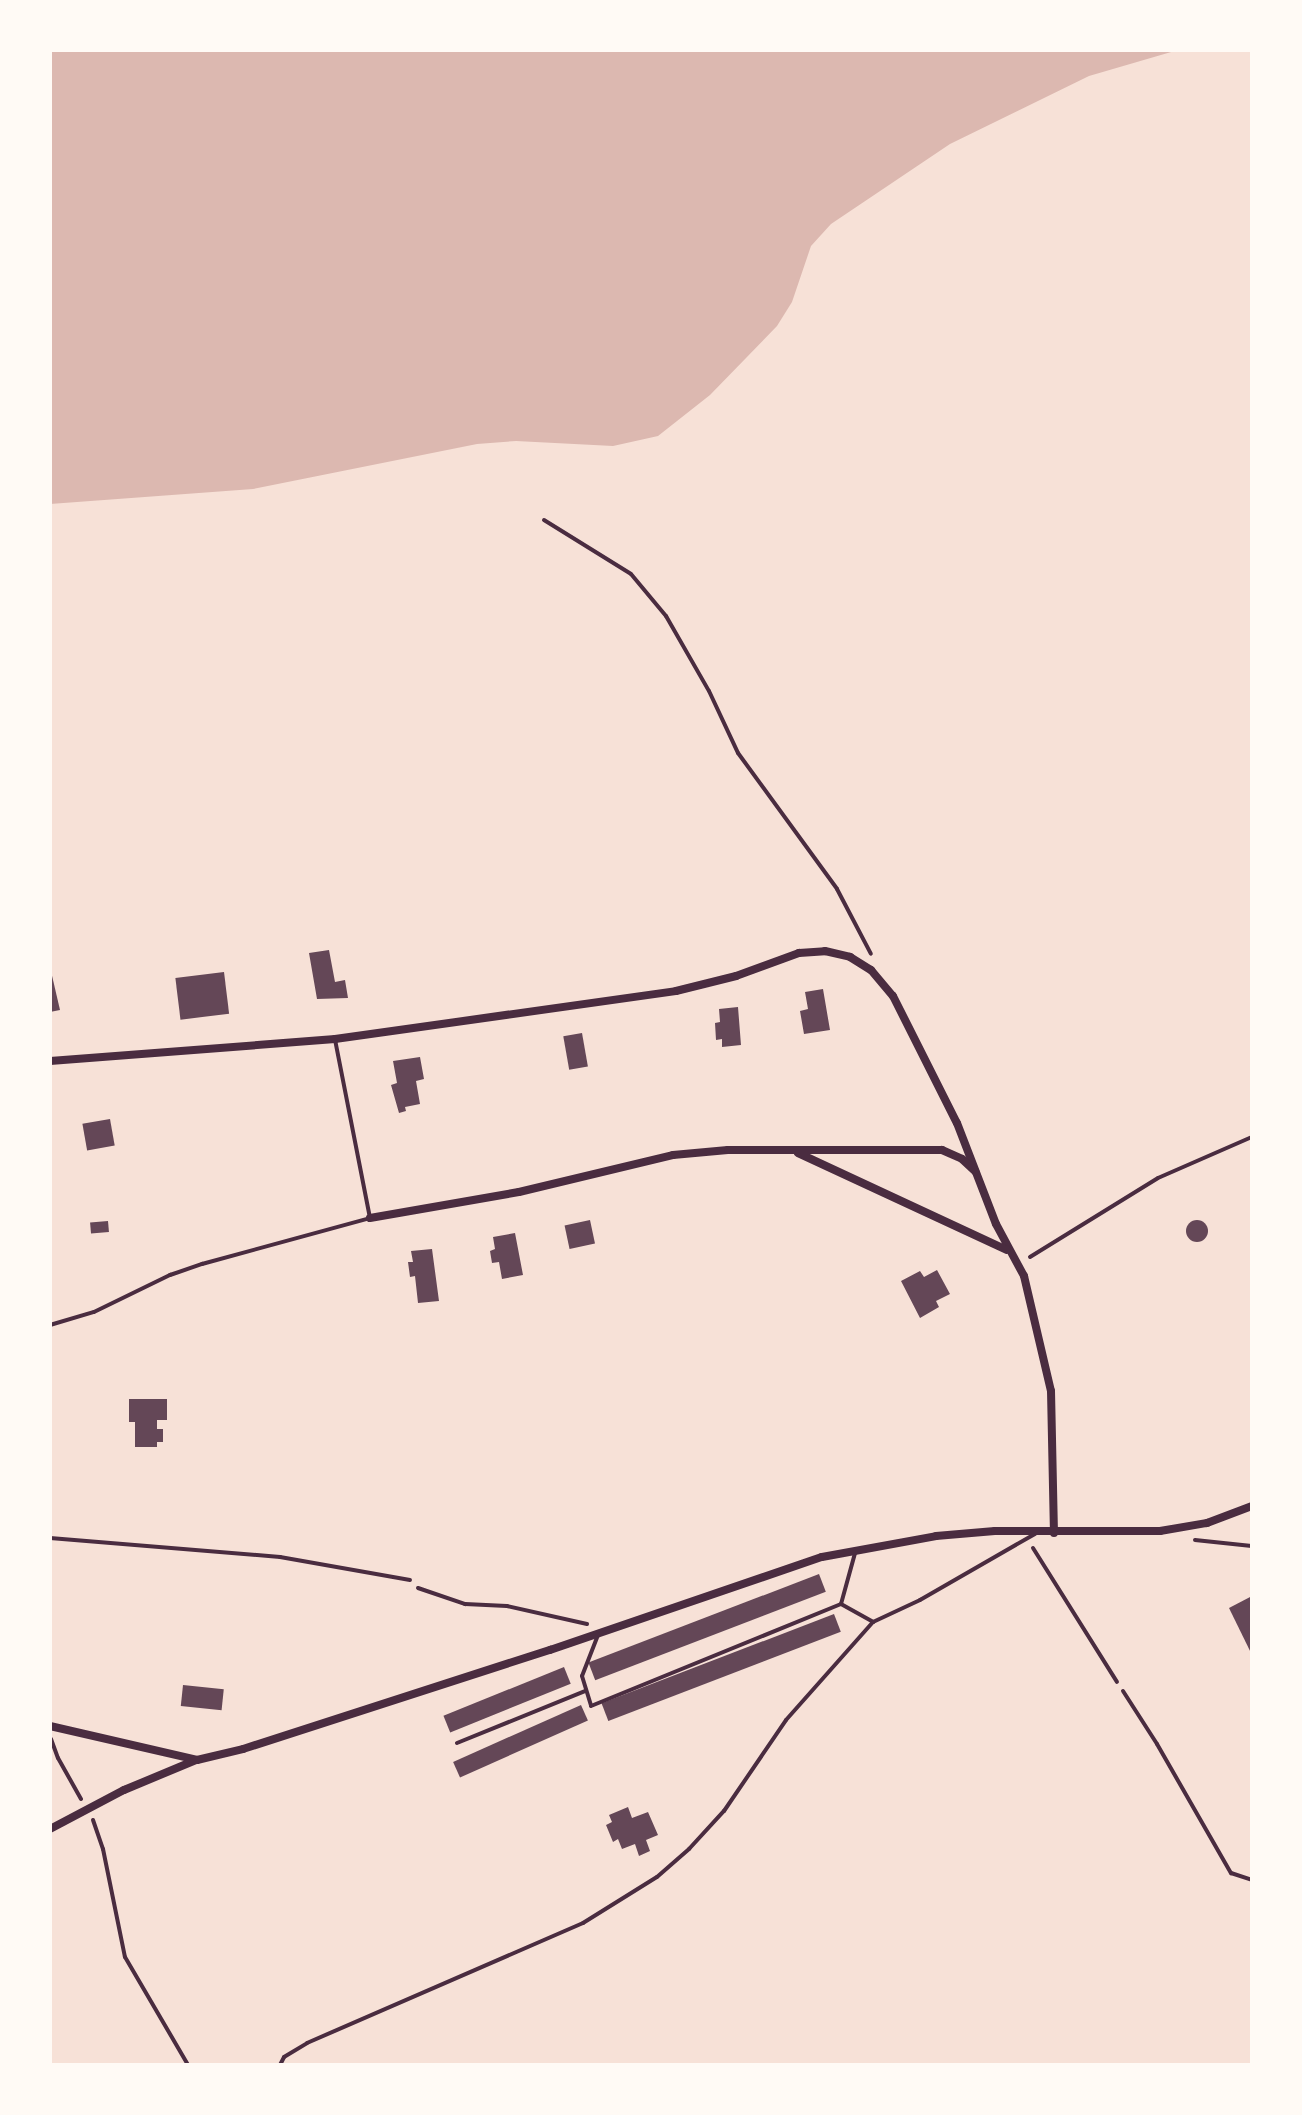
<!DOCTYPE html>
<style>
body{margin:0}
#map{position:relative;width:1302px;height:2115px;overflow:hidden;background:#f7e1d7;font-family:Inter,sans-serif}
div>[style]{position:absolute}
.water>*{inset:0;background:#dcb8b0}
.building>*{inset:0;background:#644757;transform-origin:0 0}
.round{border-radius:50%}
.path>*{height:4px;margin:-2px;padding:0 2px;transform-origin:2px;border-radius:2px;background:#4a2c40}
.service>*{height:4px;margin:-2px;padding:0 2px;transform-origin:2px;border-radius:2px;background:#4a2c40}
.minor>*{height:8px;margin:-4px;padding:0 4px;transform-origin:4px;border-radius:4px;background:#4a2c40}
span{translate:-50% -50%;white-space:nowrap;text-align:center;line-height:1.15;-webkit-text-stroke:6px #fffaf5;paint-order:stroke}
.frame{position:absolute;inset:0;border:52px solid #fffaf5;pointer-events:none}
</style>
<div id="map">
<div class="water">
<i style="clip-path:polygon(50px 50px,1178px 50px,1089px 76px,950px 144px,831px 224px,811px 246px,792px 302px,777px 326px,710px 395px,658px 436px,613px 446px,516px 441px,477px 444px,253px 489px,50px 504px)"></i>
</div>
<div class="building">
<i style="clip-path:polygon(329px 950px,335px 982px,345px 980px,348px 998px,317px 999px,309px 953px)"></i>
<i style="clip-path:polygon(50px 967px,60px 1010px,50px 1012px)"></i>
<i style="left:224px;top:972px;width:42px;height:49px;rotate:83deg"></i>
<i style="clip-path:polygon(823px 989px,830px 1030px,804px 1034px,800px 1011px,808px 1009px,805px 992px)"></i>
<i style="clip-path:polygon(738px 1007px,741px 1045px,722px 1047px,722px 1039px,716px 1040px,715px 1023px,720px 1022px,719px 1009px)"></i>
<i style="left:582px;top:1033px;width:34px;height:19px;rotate:80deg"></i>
<i style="clip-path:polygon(420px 1057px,424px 1079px,416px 1081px,420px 1104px,405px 1107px,406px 1111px,399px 1113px,391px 1085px,397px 1083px,393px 1061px)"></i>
<i style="left:110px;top:1119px;width:27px;height:28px;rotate:80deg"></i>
<i style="left:590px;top:1220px;width:24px;height:26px;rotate:78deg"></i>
<i class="round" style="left:1186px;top:1220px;width:22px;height:22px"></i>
<i style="left:108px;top:1221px;width:11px;height:18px;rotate:85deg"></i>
<i style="clip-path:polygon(515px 1233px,523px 1275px,502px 1279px,499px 1262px,492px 1263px,490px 1251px,495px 1249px,493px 1237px)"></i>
<i style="clip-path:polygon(432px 1249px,439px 1301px,418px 1303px,415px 1276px,410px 1277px,408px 1262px,413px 1262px,411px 1251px)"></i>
<i style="clip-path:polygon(937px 1270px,950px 1294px,936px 1301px,939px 1307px,920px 1318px,901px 1281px,920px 1271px,924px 1277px)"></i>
<i style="clip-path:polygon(129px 1399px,167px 1399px,167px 1420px,157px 1420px,157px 1429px,163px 1429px,163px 1442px,157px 1442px,157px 1447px,135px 1447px,135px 1422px,129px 1422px)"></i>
<i style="left:819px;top:1574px;width:19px;height:247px;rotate:69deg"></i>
<i style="clip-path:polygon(1252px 1596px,1252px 1655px,1229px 1608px)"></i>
<i style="left:834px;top:1614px;width:19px;height:249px;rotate:69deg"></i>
<i style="left:564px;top:1667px;width:18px;height:130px;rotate:68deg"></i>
<i style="left:183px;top:1685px;width:41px;height:21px;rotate:6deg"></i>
<i style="left:581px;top:1705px;width:17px;height:140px;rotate:66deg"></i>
<i style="clip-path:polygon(628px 1807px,632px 1818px,648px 1812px,658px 1835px,646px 1840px,650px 1851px,639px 1856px,635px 1844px,622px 1849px,618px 1839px,613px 1842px,606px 1825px,612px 1822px,609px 1815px)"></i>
</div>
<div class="path">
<i style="left:544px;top:520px;width:102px;rotate:31.8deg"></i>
<i style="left:631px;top:574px;width:55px;rotate:50.2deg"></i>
<i style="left:666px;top:616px;width:86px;rotate:60.2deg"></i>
<i style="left:709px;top:691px;width:68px;rotate:64.9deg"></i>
<i style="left:738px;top:753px;width:168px;rotate:53.9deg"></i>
<i style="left:837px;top:889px;width:73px;rotate:62.4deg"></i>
<i style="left:1030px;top:1257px;width:150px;rotate:-31.7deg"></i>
<i style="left:1158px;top:1178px;width:103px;rotate:-23.6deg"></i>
<i style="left:1195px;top:1540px;width:57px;rotate:6deg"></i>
<i style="left:1033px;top:1548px;width:158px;rotate:57.9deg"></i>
<i style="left:418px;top:1588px;width:50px;rotate:18.8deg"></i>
<i style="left:465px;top:1604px;width:42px;rotate:2.7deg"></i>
<i style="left:507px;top:1606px;width:82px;rotate:12.7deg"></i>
<i style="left:51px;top:1739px;width:20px;rotate:70deg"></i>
<i style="left:58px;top:1758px;width:47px;rotate:60.7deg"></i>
<i style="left:93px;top:1820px;width:31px;rotate:71deg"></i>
<i style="left:103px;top:1849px;width:110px;rotate:78.5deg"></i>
<i style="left:125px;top:1957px;width:125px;rotate:59.7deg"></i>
</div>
<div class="service">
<i style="left:50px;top:1325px;width:46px;rotate:-16.5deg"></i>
<i style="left:94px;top:1312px;width:85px;rotate:-26deg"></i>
<i style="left:170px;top:1275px;width:34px;rotate:-19deg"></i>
<i style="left:202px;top:1264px;width:174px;rotate:-15.3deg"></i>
<i style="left:370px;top:1218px;width:182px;rotate:-101.1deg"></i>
<i style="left:50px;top:1538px;width:231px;rotate:4.7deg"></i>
<i style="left:280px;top:1557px;width:132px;rotate:10deg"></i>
<i style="left:841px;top:1604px;width:37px;rotate:29deg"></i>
<i style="left:598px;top:1635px;width:44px;rotate:111.3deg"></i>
<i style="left:582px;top:1676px;width:31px;rotate:73deg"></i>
<i style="left:591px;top:1706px;width:270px;rotate:-22.2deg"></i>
<i style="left:841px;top:1604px;width:53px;rotate:-74.6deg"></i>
<i style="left:1123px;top:1691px;width:63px;rotate:57.3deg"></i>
<i style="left:1157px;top:1744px;width:149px;rotate:60.2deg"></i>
<i style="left:1231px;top:1873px;width:22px;rotate:18deg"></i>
<i style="left:457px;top:1743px;width:138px;rotate:-22.1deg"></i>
<i style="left:280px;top:2065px;width:9px;rotate:-63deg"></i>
<i style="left:284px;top:2057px;width:27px;rotate:-31deg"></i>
<i style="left:307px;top:2043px;width:301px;rotate:-23.5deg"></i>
<i style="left:583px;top:1923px;width:87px;rotate:-31.9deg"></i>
<i style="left:657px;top:1877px;width:43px;rotate:-41.2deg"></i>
<i style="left:689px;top:1849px;width:52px;rotate:-47.4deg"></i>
<i style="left:724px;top:1811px;width:110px;rotate:-55.7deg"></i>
<i style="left:786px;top:1720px;width:131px;rotate:-48.4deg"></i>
<i style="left:873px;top:1622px;width:52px;rotate:-25.1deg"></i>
<i style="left:920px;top:1600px;width:133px;rotate:-29.9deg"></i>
</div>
<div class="minor">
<i style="left:50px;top:1061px;width:286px;rotate:-4.4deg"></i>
<i style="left:335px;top:1039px;width:344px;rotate:-8deg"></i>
<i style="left:676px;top:991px;width:62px;rotate:-14deg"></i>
<i style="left:736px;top:976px;width:67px;rotate:-20.1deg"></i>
<i style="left:799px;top:953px;width:26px;rotate:-4deg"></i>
<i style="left:825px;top:951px;width:26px;rotate:13deg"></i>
<i style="left:850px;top:957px;width:25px;rotate:32deg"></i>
<i style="left:871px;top:970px;width:34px;rotate:50deg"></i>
<i style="left:893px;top:996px;width:142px;rotate:63.3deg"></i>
<i style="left:957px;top:1123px;width:108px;rotate:68.9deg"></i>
<i style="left:996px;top:1224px;width:59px;rotate:61.7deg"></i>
<i style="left:1024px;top:1276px;width:118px;rotate:76.8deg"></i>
<i style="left:1051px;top:1391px;width:142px;rotate:88.8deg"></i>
<i style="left:798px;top:1153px;width:230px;rotate:24.9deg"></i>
<i style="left:370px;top:1218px;width:151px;rotate:-9.9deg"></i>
<i style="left:519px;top:1192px;width:158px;rotate:-13.5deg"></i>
<i style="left:673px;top:1155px;width:55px;rotate:-5.2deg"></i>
<i style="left:728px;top:1150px;width:214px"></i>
<i style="left:942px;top:1150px;width:22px;rotate:24deg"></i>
<i style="left:962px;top:1159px;width:18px;rotate:43deg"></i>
<i style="left:50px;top:1726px;width:151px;rotate:13deg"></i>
<i style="left:197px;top:1760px;width:47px;rotate:-13.4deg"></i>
<i style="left:243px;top:1749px;width:323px;rotate:-17.9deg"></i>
<i style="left:550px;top:1650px;width:287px;rotate:-18.9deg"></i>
<i style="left:822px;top:1557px;width:116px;rotate:-10.4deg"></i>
<i style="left:936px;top:1536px;width:59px;rotate:-4.8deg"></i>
<i style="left:995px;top:1531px;width:165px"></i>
<i style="left:1160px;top:1531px;width:48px;rotate:-9.7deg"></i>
<i style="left:1207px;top:1523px;width:48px;rotate:-20.7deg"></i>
<i style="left:50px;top:1829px;width:84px;rotate:-27.8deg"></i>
<i style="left:124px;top:1790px;width:78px;rotate:-22.6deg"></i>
</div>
<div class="frame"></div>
</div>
